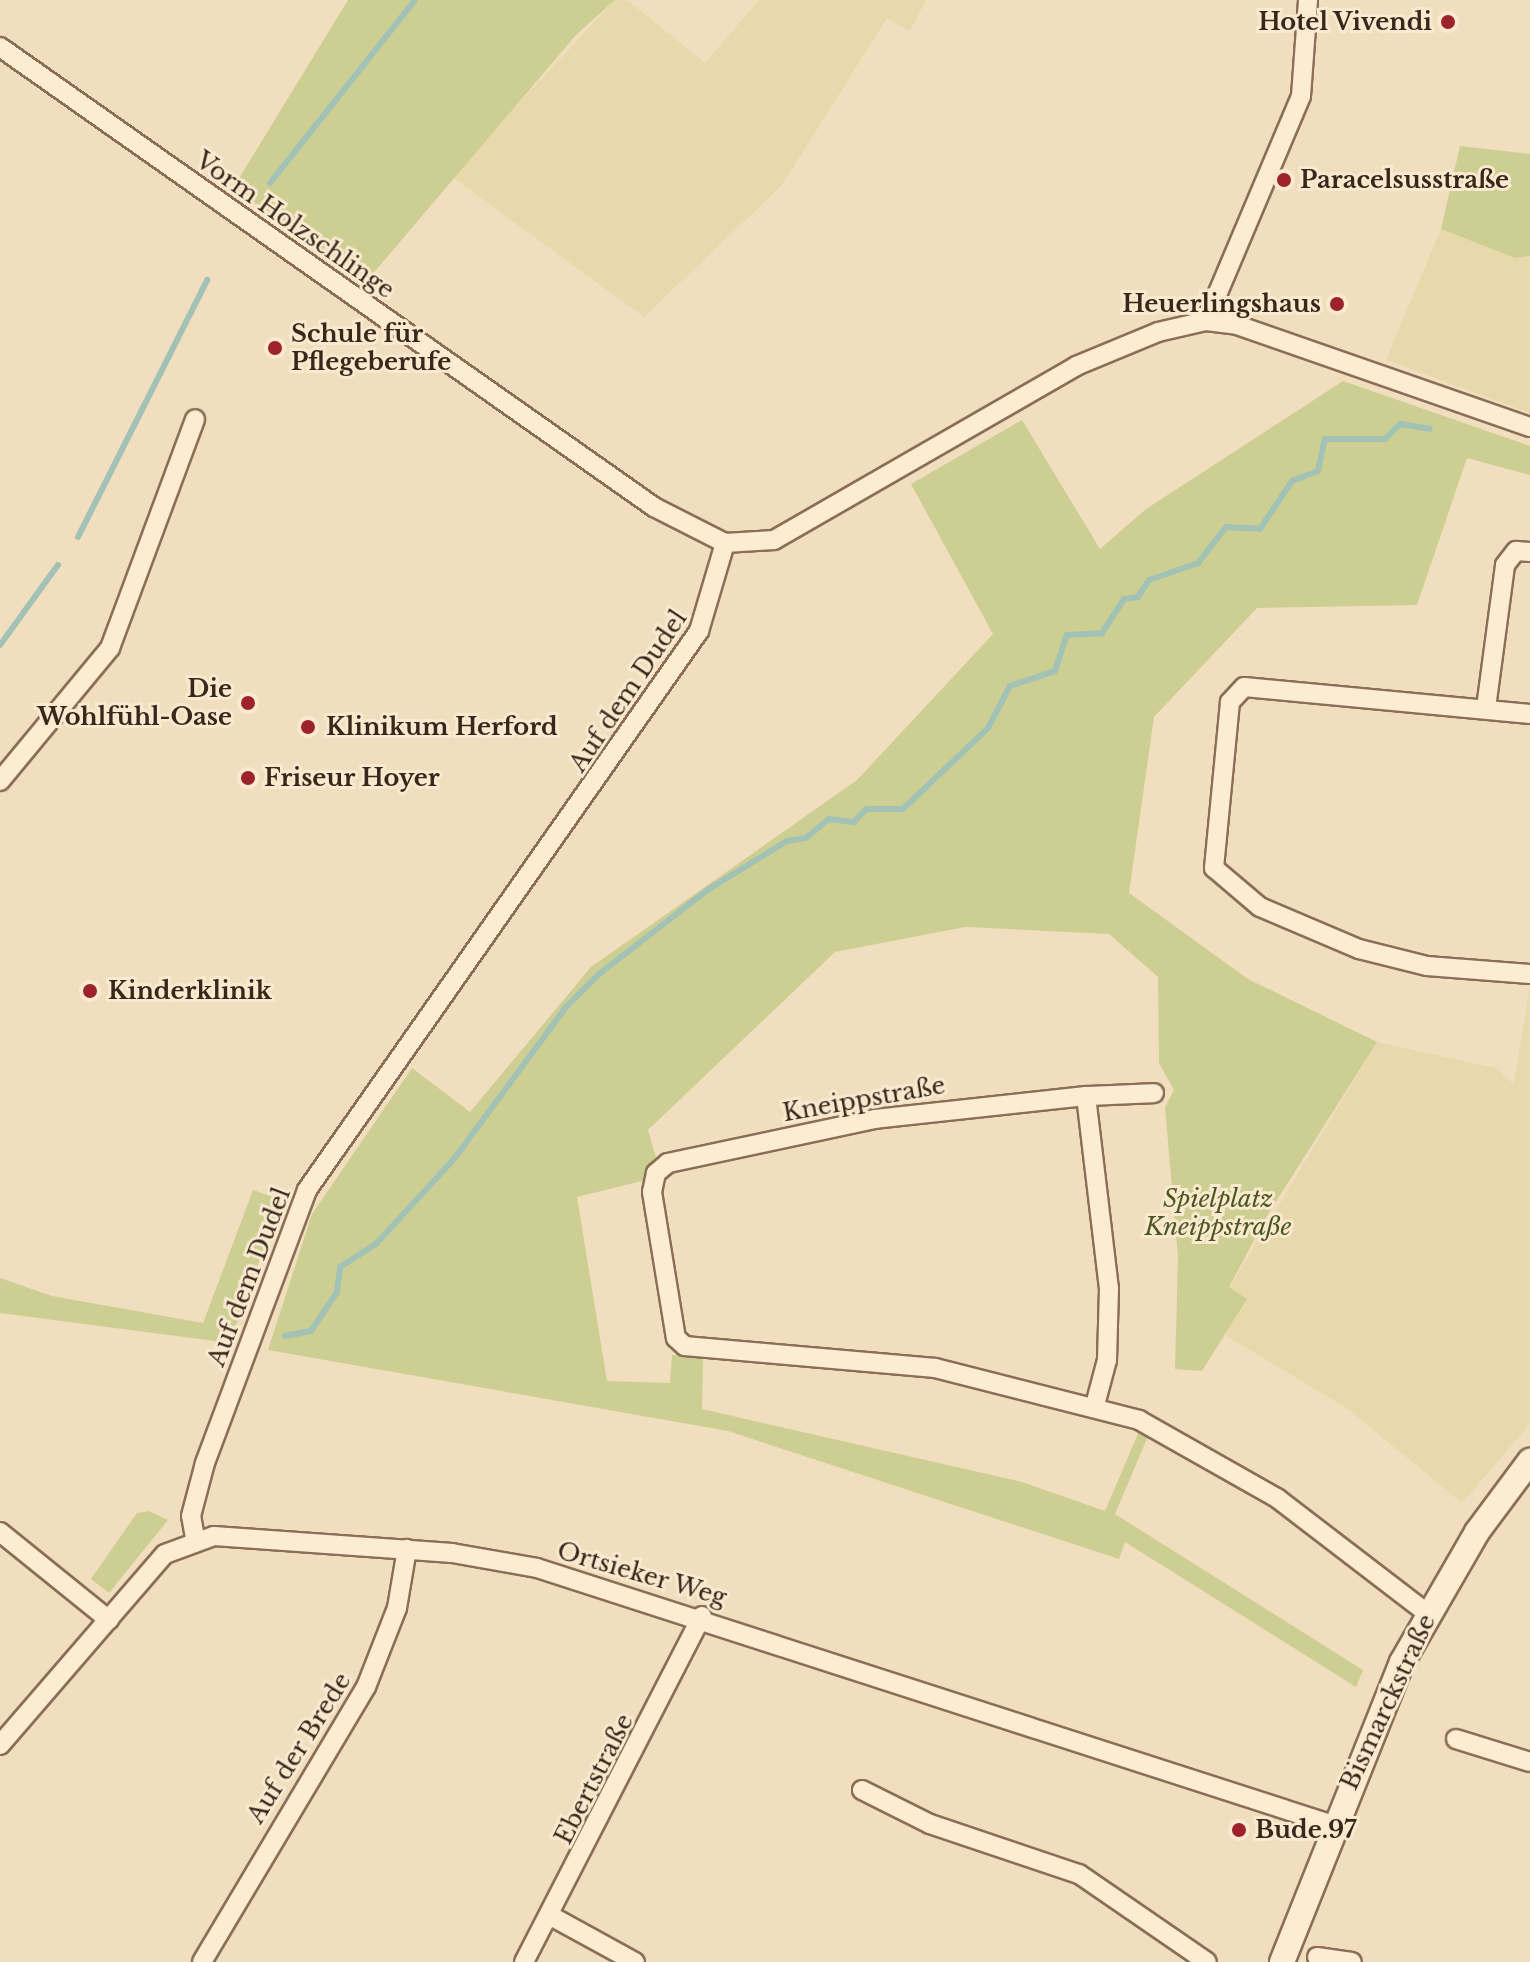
<!DOCTYPE html>
<meta charset="utf-8">
<style>
body{margin:0}
#map{position:relative;width:1530px;height:1962px;overflow:hidden;background:#f1debe;font-family:"Libre Baskerville",serif}
div>[style]{position:absolute}
.farmland>*{inset:0;background:#e7d9ab}
.green>*{inset:0;background:#cdcf92}
.stream>*{height:6px;margin:-3px;padding:0 3px;transform-origin:3px;border-radius:3px;background:#a2c2b6}
.roads{filter:drop-shadow(2px 0 #8a6e56) drop-shadow(-2px 0 #8a6e56) drop-shadow(0 2px #8a6e56) drop-shadow(0 -2px #8a6e56)}
.street>*{height:18px;margin:-9px;padding:0 9px;transform-origin:9px;border-radius:9px;background:#fbecd2}
.secondary>*{height:24px;margin:-12px;padding:0 12px;transform-origin:12px;border-radius:12px;background:#fbecd2}
.dots>*{width:22px;height:22px;translate:-50% -50%;box-sizing:border-box;border:4px solid #f8e9cf;border-radius:50%}
span{translate:-50% -50%;white-space:nowrap;text-align:center;line-height:1.15;-webkit-text-stroke:6px #f8e9cf;paint-order:stroke}
.poi-label{font-size:24px;color:#39271b;font-weight:700}
.right{translate:-100% -50%;text-align:right}
.left{translate:0 -50%;text-align:left}
.street-label{font-size:24px;color:#39271b}
.park-label{font-size:24px;color:#4d5621;font-style:italic}
</style>
<div id="map">
<div class="farmland">
<i style="clip-path:polygon(615px 0,627px 0,705px 63px,759px 0,926px 0,910px 31px,887px 18px,782px 185px,644px 317px,451px 176px)"></i>
<i style="clip-path:polygon(1441px 229px,1515px 258px,1530px 256px,1530px 413px,1386px 360px)"></i>
<i style="clip-path:polygon(1530px 987px,1530px 1424px,1462px 1503px,1348px 1409px,1225px 1335px,1246px 1299px,1229px 1288px,1377px 1042px,1495px 1068px,1514px 1084px)"></i>
</div>
<div class="green">
<i style="clip-path:polygon(348px 0,615px 0,576px 35px,365px 283px,233px 188px)"></i>
<i style="clip-path:polygon(1460px 146px,1530px 154px,1530px 256px,1515px 258px,1441px 229px)"></i>
<i style="clip-path:polygon(1343px 381px,1530px 446px,1530px 475px,1467px 458px,1417px 605px,1257px 608px,1154px 717px,1129px 893px,1248px 979px,1377px 1042px,1267px 1216px,1229px 1287px,1247px 1299px,1202px 1371px,1175px 1369px,1178px 1257px,1165px 1107px,1174px 1090px,1159px 1063px,1158px 977px,1109px 934px,965px 927px,835px 952px,648px 1130px,657px 1161px,646px 1180px,577px 1197px,607px 1381px,670px 1383px,672px 1355px,703px 1356px,702px 1409px,1022px 1482px,1105px 1511px,1140px 1429px,1149px 1434px,1115px 1514px,1363px 1670px,1356px 1687px,1125px 1542px,1119px 1559px,728px 1431px,268px 1350px,312px 1214px,412px 1068px,470px 1112px,591px 967px,857px 780px,993px 634px,911px 484px,1022px 420px,1100px 549px,1146px 509px)"></i>
<i style="clip-path:polygon(253px 1190px,281px 1200px,230px 1343px,0 1313px,0 1278px,52px 1296px,203px 1323px)"></i>
<i style="clip-path:polygon(149px 1511px,168px 1520px,109px 1593px,91px 1579px,137px 1513px)"></i>
</div>
<div class="stream">
<i style="left:270px;top:183px;width:233px;rotate:-51.6deg"></i>
<i style="left:78px;top:537px;width:288px;rotate:-63.3deg"></i>
<i style="left:0;top:645px;width:99px;rotate:-54.1deg"></i>
<i style="left:285px;top:1336px;width:26px;rotate:-11deg"></i>
<i style="left:311px;top:1331px;width:47px;rotate:-56.3deg"></i>
<i style="left:337px;top:1292px;width:25px;rotate:-83deg"></i>
<i style="left:340px;top:1267px;width:43px;rotate:-32.6deg"></i>
<i style="left:376px;top:1244px;width:115px;rotate:-47.5deg"></i>
<i style="left:454px;top:1159px;width:189px;rotate:-53.6deg"></i>
<i style="left:566px;top:1007px;width:47px;rotate:-45deg"></i>
<i style="left:599px;top:974px;width:139px;rotate:-37.7deg"></i>
<i style="left:709px;top:889px;width:92px;rotate:-31.6deg"></i>
<i style="left:787px;top:841px;width:19px;rotate:-9deg"></i>
<i style="left:806px;top:838px;width:30px;rotate:-40deg"></i>
<i style="left:829px;top:819px;width:25px;rotate:7deg"></i>
<i style="left:854px;top:822px;width:18px;rotate:-47deg"></i>
<i style="left:866px;top:809px;width:37px"></i>
<i style="left:903px;top:809px;width:117px;rotate:-43.6deg"></i>
<i style="left:988px;top:728px;width:47px;rotate:-62.4deg"></i>
<i style="left:1010px;top:686px;width:47px;rotate:-18.4deg"></i>
<i style="left:1055px;top:671px;width:38px;rotate:-72deg"></i>
<i style="left:1067px;top:635px;width:35px;rotate:-3deg"></i>
<i style="left:1102px;top:633px;width:40px;rotate:-57.1deg"></i>
<i style="left:1124px;top:599px;width:14px;rotate:-8deg"></i>
<i style="left:1138px;top:597px;width:20px;rotate:-57deg"></i>
<i style="left:1149px;top:580px;width:52px;rotate:-19.1deg"></i>
<i style="left:1198px;top:563px;width:46px;rotate:-52.1deg"></i>
<i style="left:1226px;top:527px;width:34px;rotate:3deg"></i>
<i style="left:1260px;top:529px;width:58px;rotate:-56.3deg"></i>
<i style="left:1292px;top:481px;width:28px;rotate:-21deg"></i>
<i style="left:1318px;top:471px;width:33px;rotate:-78deg"></i>
<i style="left:1325px;top:439px;width:60px"></i>
<i style="left:1385px;top:439px;width:21px;rotate:-45deg"></i>
<i style="left:1400px;top:424px;width:30px;rotate:9deg"></i>
</div>
<div class="roads">
<div class="street">
<i style="left:0;top:47px;width:800px;rotate:35.12deg"></i>
<i style="left:654px;top:507px;width:80px;rotate:26.9deg"></i>
<i style="left:725px;top:543px;width:49px;rotate:-3.5deg"></i>
<i style="left:774px;top:540px;width:349px;rotate:-29.9deg"></i>
<i style="left:1076px;top:366px;width:89px;rotate:-22.5deg"></i>
<i style="left:1158px;top:332px;width:49px;rotate:-12.9deg"></i>
<i style="left:1206px;top:321px;width:31px;rotate:7deg"></i>
<i style="left:1237px;top:325px;width:310px;rotate:19.2deg"></i>
<i style="left:1206px;top:321px;width:244px;rotate:-67.1deg"></i>
<i style="left:1301px;top:96px;width:96px;rotate:-85.8deg"></i>
<i style="left:1486px;top:708px;width:144px;rotate:-82.4deg"></i>
<i style="left:1505px;top:565px;width:18px;rotate:-52deg"></i>
<i style="left:1516px;top:551px;width:14px;rotate:4deg"></i>
<i style="left:1530px;top:714px;width:287px;rotate:-174.6deg"></i>
<i style="left:1244px;top:687px;width:21px;rotate:133deg"></i>
<i style="left:1230px;top:702px;width:167px;rotate:95.5deg"></i>
<i style="left:1214px;top:868px;width:60px;rotate:40.3deg"></i>
<i style="left:1260px;top:907px;width:108px;rotate:23deg"></i>
<i style="left:1359px;top:949px;width:70px;rotate:14deg"></i>
<i style="left:1427px;top:966px;width:103px;rotate:4.4deg"></i>
<i style="left:0;top:781px;width:173px;rotate:-50.4deg"></i>
<i style="left:110px;top:648px;width:244px;rotate:-69.6deg"></i>
<i style="left:1086px;top:1096px;width:68px;rotate:-2.5deg"></i>
<i style="left:1095px;top:1405px;width:47px;rotate:-75.1deg"></i>
<i style="left:1107px;top:1360px;width:71px;rotate:-88.4deg"></i>
<i style="left:1109px;top:1289px;width:194px;rotate:-96.8deg"></i>
<i style="left:1086px;top:1096px;width:212px;rotate:173.8deg"></i>
<i style="left:875px;top:1119px;width:212px;rotate:168deg"></i>
<i style="left:668px;top:1163px;width:16px;rotate:140deg"></i>
<i style="left:656px;top:1173px;width:19px;rotate:102deg"></i>
<i style="left:652px;top:1192px;width:148px;rotate:80.7deg"></i>
<i style="left:676px;top:1338px;width:12px;rotate:42deg"></i>
<i style="left:685px;top:1346px;width:251px;rotate:5deg"></i>
<i style="left:935px;top:1368px;width:211px;rotate:14.3deg"></i>
<i style="left:1139px;top:1420px;width:159px;rotate:29.5deg"></i>
<i style="left:1277px;top:1498px;width:190px;rotate:37.5deg"></i>
<i style="left:0;top:1532px;width:140px;rotate:38.9deg"></i>
<i style="left:195px;top:1538px;width:22px;rotate:-100deg"></i>
<i style="left:191px;top:1516px;width:55px;rotate:-75.2deg"></i>
<i style="left:205px;top:1463px;width:291px;rotate:-69.5deg"></i>
<i style="left:307px;top:1190px;width:683px;rotate:-54.96deg"></i>
<i style="left:699px;top:631px;width:92px;rotate:-73.5deg"></i>
<i style="left:1456px;top:1739px;width:77px;rotate:17.3deg"></i>
<i style="left:0;top:1745px;width:252px;rotate:-49.2deg"></i>
<i style="left:165px;top:1554px;width:52px;rotate:-20.2deg"></i>
<i style="left:214px;top:1536px;width:239px;rotate:4.1deg"></i>
<i style="left:452px;top:1553px;width:86px;rotate:10deg"></i>
<i style="left:537px;top:1568px;width:836px;rotate:17.89deg"></i>
<i style="left:862px;top:1790px;width:76px;rotate:26.6deg"></i>
<i style="left:930px;top:1824px;width:157px;rotate:18.6deg"></i>
<i style="left:1079px;top:1874px;width:155px;rotate:34.5deg"></i>
<i style="left:549px;top:1915px;width:98px;rotate:28.7deg"></i>
<i style="left:1317px;top:1957px;width:35px;rotate:8deg"></i>
<i style="left:202px;top:1962px;width:320px;rotate:-59.2deg"></i>
<i style="left:366px;top:1687px;width:85px;rotate:-68.6deg"></i>
<i style="left:397px;top:1608px;width:60px;rotate:-80.4deg"></i>
<i style="left:524px;top:1962px;width:389px;rotate:-62.8deg"></i>
</div>
<div class="secondary">
<i style="left:1282px;top:1962px;width:323px;rotate:-68.2deg"></i>
<i style="left:1402px;top:1662px;width:150px;rotate:-60deg"></i>
<i style="left:1477px;top:1532px;width:89px;rotate:-53.3deg"></i>
</div>
</div>
<div class="dots">
<i style="left:1448px;top:22px;background:#9d222c"></i>
<i style="left:1284px;top:180px;background:#9d222c"></i>
<i style="left:1337px;top:304px;background:#9d222c"></i>
<i style="left:275px;top:348px;background:#9d222c"></i>
<i style="left:248px;top:703px;background:#9d222c"></i>
<i style="left:308px;top:727px;background:#9d222c"></i>
<i style="left:248px;top:778px;background:#9d222c"></i>
<i style="left:90px;top:991px;background:#9d222c"></i>
<i style="left:1239px;top:1830px;background:#9d222c"></i>
</div>
<div class="poi-label">
<span class="right" style="left:1432px;top:22px">Hotel Vivendi</span>
<span class="left" style="left:1300px;top:180px">Paracelsusstraße</span>
<span class="right" style="left:1321px;top:304px">Heuerlingshaus</span>
<span class="left" style="left:291px;top:348px">Schule für<br>Pflegeberufe</span>
<span class="right" style="left:232px;top:703px">Die<br>Wohlfühl-Oase</span>
<span class="left" style="left:326px;top:727px">Klinikum Herford</span>
<span class="left" style="left:264px;top:778px">Friseur Hoyer</span>
<span class="left" style="left:108px;top:991px">Kinderklinik</span>
<span class="left" style="left:1255px;top:1830px">Bude.97</span>
</div>
<div class="street-label">
<span style="left:295px;top:225px;rotate:35deg">Vorm Holzschlinge</span>
<span style="left:628px;top:691px;rotate:-56deg">Auf dem Dudel</span>
<span style="left:864px;top:1099px;rotate:-10deg">Kneippstraße</span>
<span style="left:249px;top:1277px;rotate:-69deg">Auf dem Dudel</span>
<span style="left:642px;top:1574px;rotate:16deg">Ortsieker Weg</span>
<span style="left:1388px;top:1702px;rotate:-65deg">Bismarckstraße</span>
<span style="left:299px;top:1748px;rotate:-58deg">Auf der Brede</span>
<span style="left:594px;top:1779px;rotate:-63deg">Ebertstraße</span>
</div>
<div class="park-label">
<span style="left:1218px;top:1213px">Spielplatz<br>Kneippstraße</span>
</div>
</div>
